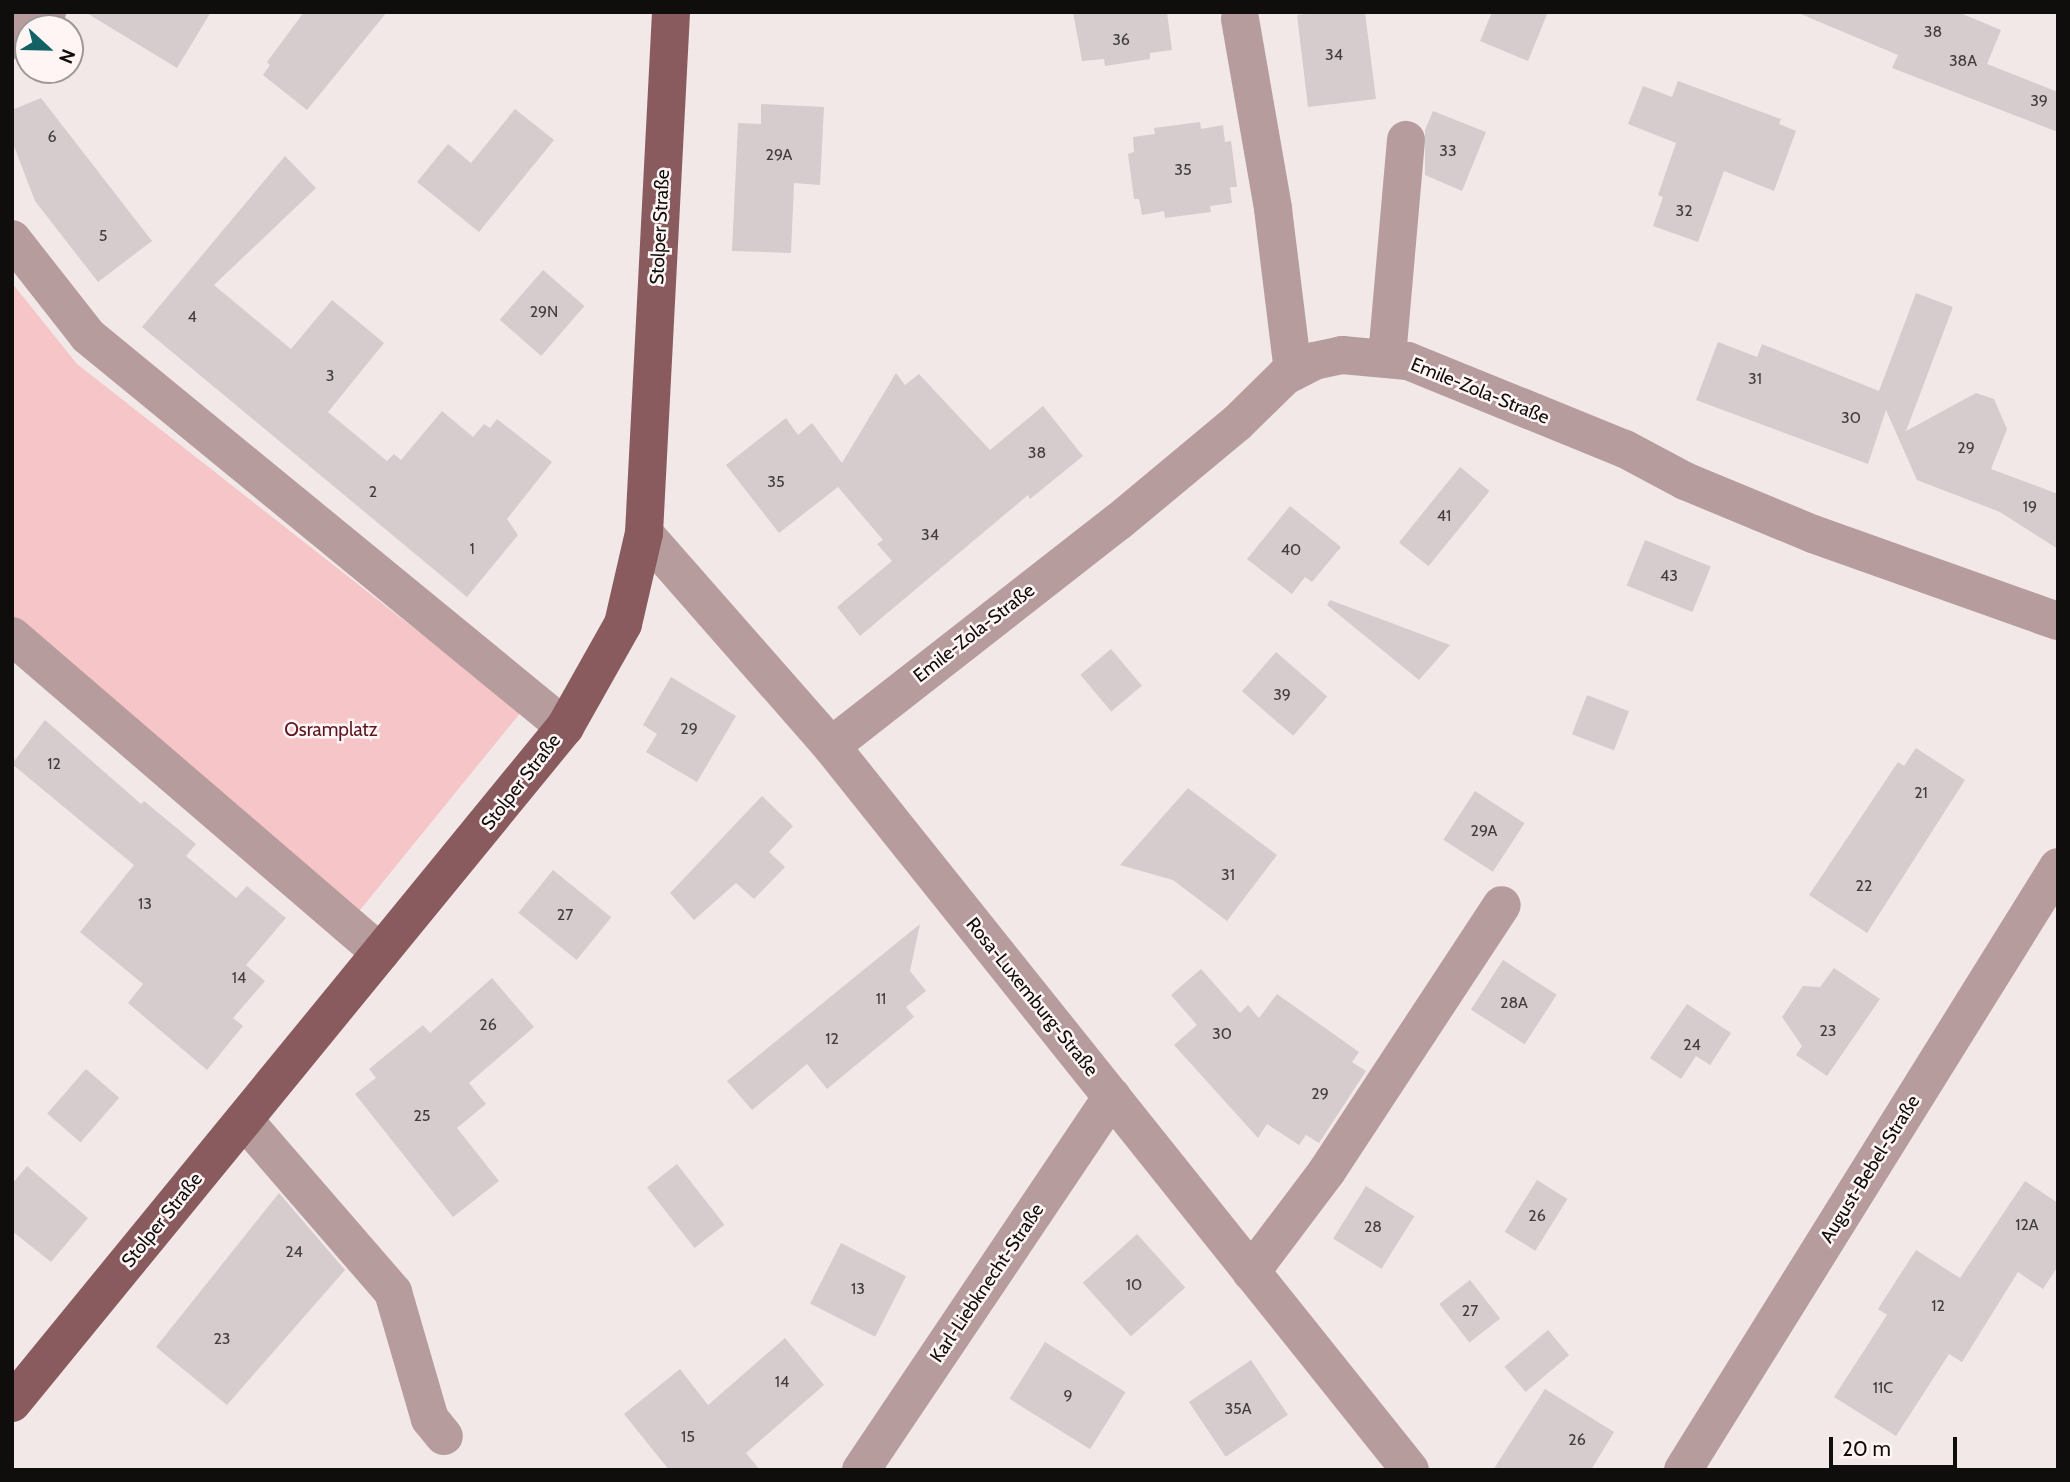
<!DOCTYPE html>
<meta charset="utf-8">
<style>
body{margin:0}
#map{position:relative;width:2070px;height:1482px;overflow:hidden;background:#f2e8e8;font-family:Cabin,sans-serif}
div>[style]{position:absolute}
.green>*{inset:0;background:#f6c5c7}
.building>*{inset:0;background:#d6cccd;transform-origin:0 0}
.minor>*{height:38px;margin:-19px;padding:0 19px;transform-origin:19px;border-radius:19px;background:#b79c9d}
.major>*{height:38px;margin:-19px;padding:0 19px;transform-origin:19px;border-radius:19px;background:#895b5e}
span{translate:-50% -50%;white-space:nowrap;text-align:center;line-height:1.15;-webkit-text-stroke:5px #fff5f5;paint-order:stroke}
.number-label{font-size:16px;color:#423d3d}
.number-label span{-webkit-text-stroke-width:0}
.street-label{font-size:19px;color:#100d0d}
.park-label{font-size:19px;color:#5c1621}
.frame{position:absolute;inset:0;border:14px solid #100d0d;pointer-events:none}
.north{position:absolute;left:14px;top:14px;width:70px;height:70px;box-sizing:border-box;background:#fff5f5;border:2px solid #9f9898;border-radius:50%;rotate:112deg;font-size:19px;font-weight:700;line-height:28px;text-align:center;color:#100d0d}
.north::after{content:'';display:block;margin:auto;width:24px;height:32px;background:#126263;clip-path:polygon(50% 0,100% 100%,50% 72%,0 100%)}
.scale{position:absolute;left:1829px;top:1437px;width:128px;height:32px;box-sizing:border-box;border:4px solid #100d0d;border-top:0;padding-left:9px;font-size:21px;line-height:24px;white-space:nowrap;color:#100d0d;-webkit-text-stroke:5px #fff5f5;paint-order:stroke}
</style>
<div id="map">
<div class="green">
<i style="clip-path:polygon(12px 283px,77px 364px,521px 712px,356px 915px,12px 626px)"></i>
</div>
<div class="building">
<i style="clip-path:polygon(85px 12px,211px 12px,177px 68px)"></i>
<i style="clip-path:polygon(304px 12px,387px 12px,307px 110px,263px 75px,270px 65px,267px 62px)"></i>
<i style="clip-path:polygon(1073px 12px,1167px 12px,1172px 50px,1150px 53px,1150px 59px,1105px 66px,1104px 59px,1082px 61px)"></i>
<i style="clip-path:polygon(1322px 12px,1365px 12px,1376px 99px,1308px 107px,1297px 15px)"></i>
<i style="clip-path:polygon(1492px 12px,1548px 12px,1528px 61px,1480px 41px)"></i>
<i style="clip-path:polygon(1796px 12px,1958px 12px,2001px 30px,1987px 64px,2058px 92px,2058px 132px,1892px 68px,1898px 55px)"></i>
<i style="clip-path:polygon(1678px 81px,1781px 119px,1779px 124px,1796px 131px,1774px 191px,1724px 171px,1698px 242px,1653px 226px,1663px 197px,1658px 195px,1676px 143px,1628px 124px,1643px 86px,1672px 97px)"></i>
<i style="clip-path:polygon(41px 98px,152px 241px,98px 282px,35px 201px,12px 141px,12px 110px)"></i>
<i style="clip-path:polygon(761px 104px,824px 107px,820px 185px,794px 183px,791px 253px,732px 251px,738px 123px,761px 124px)"></i>
<i style="clip-path:polygon(515px 109px,554px 140px,479px 232px,417px 182px,448px 144px,471px 163px)"></i>
<i style="clip-path:polygon(1433px 111px,1486px 132px,1462px 191px,1425px 175px,1425px 130px)"></i>
<i style="clip-path:polygon(1200px 122px,1201px 129px,1223px 125px,1225px 142px,1231px 141px,1237px 187px,1230px 187px,1232px 203px,1210px 206px,1211px 212px,1165px 218px,1164px 211px,1142px 215px,1139px 199px,1134px 199px,1128px 154px,1134px 152px,1133px 137px,1155px 134px,1154px 128px)"></i>
<i style="clip-path:polygon(285px 156px,316px 188px,214px 285px,291px 349px,332px 300px,384px 343px,328px 412px,387px 461px,394px 454px,401px 460px,442px 411px,473px 437px,484px 424px,490px 428px,497px 419px,552px 462px,507px 519px,518px 535px,467px 597px,142px 327px)"></i>
<i style="left:543px;top:270px;width:55px;height:66px;rotate:41deg"></i>
<i style="clip-path:polygon(1916px 293px,1953px 307px,1906px 431px,1976px 393px,1994px 399px,2007px 429px,1991px 469px,2058px 494px,2058px 549px,2000px 512px,1917px 480px,1886px 410px,1868px 464px,1696px 400px,1718px 342px,1757px 357px,1762px 344px,1879px 391px)"></i>
<i style="clip-path:polygon(896px 373px,905px 385px,919px 374px,990px 450px,1043px 406px,1083px 456px,1030px 499px,1028px 495px,860px 636px,837px 607px,892px 561px,877px 544px,883px 540px,838px 487px,779px 533px,726px 465px,786px 418px,798px 435px,812px 423px,842px 463px)"></i>
<i style="left:1460px;top:467px;width:38px;height:97px;rotate:39deg"></i>
<i style="clip-path:polygon(1290px 506px,1341px 547px,1312px 582px,1305px 577px,1292px 594px,1247px 559px)"></i>
<i style="left:1645px;top:540px;width:71px;height:49px;rotate:22deg"></i>
<i style="clip-path:polygon(1330px 600px,1450px 645px,1419px 680px,1327px 605px)"></i>
<i style="left:1111px;top:649px;width:48px;height:40px;rotate:50deg"></i>
<i style="left:1276px;top:652px;width:68px;height:52px;rotate:41deg"></i>
<i style="clip-path:polygon(671px 677px,736px 716px,697px 782px,646px 752px,657px 734px,643px 725px)"></i>
<i style="left:1587px;top:695px;width:45px;height:42px;rotate:21deg"></i>
<i style="clip-path:polygon(45px 720px,141px 804px,144px 801px,196px 844px,186px 856px,236px 898px,247px 886px,286px 918px,246px 965px,265px 981px,233px 1018px,243px 1026px,207px 1070px,128px 1003px,143px 984px,80px 932px,134px 865px,12px 764px)"></i>
<i style="clip-path:polygon(1916px 748px,1965px 780px,1867px 933px,1809px 895px,1898px 762px,1904px 766px)"></i>
<i style="clip-path:polygon(1188px 788px,1277px 855px,1227px 921px,1173px 880px,1120px 865px)"></i>
<i style="left:1475px;top:791px;width:59px;height:58px;rotate:33deg"></i>
<i style="clip-path:polygon(762px 796px,793px 826px,769px 852px,785px 867px,754px 899px,736px 883px,694px 920px,670px 893px)"></i>
<i style="left:553px;top:870px;width:75px;height:55px;rotate:39deg"></i>
<i style="clip-path:polygon(920px 924px,910px 971px,926px 991px,906px 1007px,914px 1017px,827px 1089px,807px 1064px,752px 1110px,727px 1081px)"></i>
<i style="left:1503px;top:960px;width:64px;height:59px;rotate:33deg"></i>
<i style="clip-path:polygon(1834px 968px,1880px 999px,1827px 1076px,1796px 1055px,1802px 1046px,1782px 1017px,1803px 986px,1820px 987px)"></i>
<i style="clip-path:polygon(1201px 969px,1240px 1013px,1248px 1005px,1259px 1018px,1277px 994px,1359px 1052px,1352px 1062px,1366px 1071px,1319px 1143px,1306px 1135px,1299px 1145px,1267px 1124px,1258px 1138px,1174px 1045px,1197px 1025px,1171px 995px)"></i>
<i style="clip-path:polygon(492px 978px,534px 1027px,469px 1083px,486px 1104px,457px 1128px,499px 1181px,453px 1217px,355px 1094px,376px 1078px,369px 1069px,423px 1025px,430px 1033px)"></i>
<i style="clip-path:polygon(1687px 1004px,1731px 1033px,1710px 1065px,1696px 1056px,1681px 1079px,1650px 1058px)"></i>
<i style="left:86px;top:1069px;width:44px;height:59px;rotate:41deg"></i>
<i style="left:677px;top:1164px;width:77px;height:38px;rotate:52deg"></i>
<i style="clip-path:polygon(27px 1166px,88px 1218px,51px 1262px,12px 1231px,12px 1184px)"></i>
<i style="left:1537px;top:1180px;width:36px;height:61px;rotate:32deg"></i>
<i style="clip-path:polygon(2025px 1181px,2058px 1203px,2058px 1266px,2043px 1289px,2018px 1272px,1962px 1362px,1949px 1354px,1896px 1436px,1834px 1397px,1887px 1315px,1878px 1309px,1916px 1250px,1960px 1278px)"></i>
<i style="left:1366px;top:1186px;width:57px;height:62px;rotate:32deg"></i>
<i style="clip-path:polygon(279px 1193px,345px 1270px,227px 1405px,156px 1347px)"></i>
<i style="left:1137px;top:1234px;width:72px;height:73px;rotate:48deg"></i>
<i style="left:841px;top:1243px;width:73px;height:68px;rotate:27deg"></i>
<i style="left:1470px;top:1280px;width:49px;height:39px;rotate:52deg"></i>
<i style="left:1548px;top:1330px;width:33px;height:57px;rotate:50deg"></i>
<i style="clip-path:polygon(785px 1338px,824px 1385px,746px 1453px,760px 1470px,669px 1470px,624px 1414px,680px 1369px,708px 1405px)"></i>
<i style="left:1045px;top:1342px;width:95px;height:67px;rotate:32deg"></i>
<i style="left:1251px;top:1360px;width:66px;height:75px;rotate:56deg"></i>
<i style="clip-path:polygon(1545px 1389px,1614px 1432px,1591px 1470px,1493px 1470px)"></i>
</div>
<div class="minor">
<i style="left:1240px;top:19px;width:193px;rotate:80.1deg"></i>
<i style="left:1273px;top:209px;width:164px;rotate:83deg"></i>
<i style="left:12px;top:40px;width:45px;rotate:-38.7deg"></i>
<i style="left:12px;top:239px;width:123px;rotate:51.9deg"></i>
<i style="left:88px;top:336px;width:617px;rotate:39.34deg"></i>
<i style="left:1387px;top:357px;width:218px;rotate:-85deg"></i>
<i style="left:644px;top:533px;width:283px;rotate:48.7deg"></i>
<i style="left:831px;top:746px;width:927px;rotate:51.35deg"></i>
<i style="left:12px;top:636px;width:486px;rotate:40.7deg"></i>
<i style="left:831px;top:746px;width:364px;rotate:-38deg"></i>
<i style="left:1118px;top:522px;width:155px;rotate:-39.8deg"></i>
<i style="left:1237px;top:423px;width:67px;rotate:-44.4deg"></i>
<i style="left:1285px;top:376px;width:33px;rotate:-27deg"></i>
<i style="left:1314px;top:361px;width:29px;rotate:-12deg"></i>
<i style="left:1342px;top:355px;width:66px;rotate:5.2deg"></i>
<i style="left:1408px;top:361px;width:234px;rotate:22.1deg"></i>
<i style="left:1625px;top:449px;width:68px;rotate:28.1deg"></i>
<i style="left:1685px;top:481px;width:139px;rotate:22.5deg"></i>
<i style="left:1813px;top:534px;width:260px;rotate:19.6deg"></i>
<i style="left:244px;top:1120px;width:228px;rotate:49.1deg"></i>
<i style="left:393px;top:1292px;width:132px;rotate:73.8deg"></i>
<i style="left:430px;top:1419px;width:22px;rotate:51deg"></i>
<i style="left:1251px;top:1272px;width:126px;rotate:-53deg"></i>
<i style="left:1327px;top:1171px;width:318px;rotate:-56.7deg"></i>
<i style="left:861px;top:1470px;width:450px;rotate:-56.1deg"></i>
<i style="left:1683px;top:1470px;width:710px;rotate:-58.12deg"></i>
</div>
<div class="major">
<i style="left:12px;top:1403px;width:873px;rotate:-50.72deg"></i>
<i style="left:565px;top:727px;width:118px;rotate:-60.6deg"></i>
<i style="left:623px;top:624px;width:93px;rotate:-77deg"></i>
<i style="left:644px;top:533px;width:522px;rotate:-87.03deg"></i>
</div>
<div class="number-label">
<span style="left:1933px;top:32px">38</span>
<span style="left:1121px;top:40px">36</span>
<span style="left:1334px;top:55px">34</span>
<span style="left:1963px;top:61px">38A</span>
<span style="left:2039px;top:101px">39</span>
<span style="left:52px;top:137px">6</span>
<span style="left:1448px;top:151px">33</span>
<span style="left:779px;top:155px">29A</span>
<span style="left:1183px;top:170px">35</span>
<span style="left:1684px;top:211px">32</span>
<span style="left:103px;top:236px">5</span>
<span style="left:544px;top:312px">29N</span>
<span style="left:192px;top:317px">4</span>
<span style="left:330px;top:376px">3</span>
<span style="left:1755px;top:379px">31</span>
<span style="left:1851px;top:418px">30</span>
<span style="left:1966px;top:448px">29</span>
<span style="left:1037px;top:453px">38</span>
<span style="left:776px;top:482px">35</span>
<span style="left:373px;top:492px">2</span>
<span style="left:2030px;top:507px">19</span>
<span style="left:1444px;top:516px">41</span>
<span style="left:930px;top:535px">34</span>
<span style="left:472px;top:549px">1</span>
<span style="left:1291px;top:550px">40</span>
<span style="left:1669px;top:576px">43</span>
<span style="left:1282px;top:695px">39</span>
<span style="left:689px;top:729px">29</span>
<span style="left:54px;top:764px">12</span>
<span style="left:1921px;top:793px">21</span>
<span style="left:1484px;top:831px">29A</span>
<span style="left:1228px;top:875px">31</span>
<span style="left:1864px;top:886px">22</span>
<span style="left:145px;top:904px">13</span>
<span style="left:565px;top:915px">27</span>
<span style="left:239px;top:978px">14</span>
<span style="left:881px;top:999px">11</span>
<span style="left:1514px;top:1003px">28A</span>
<span style="left:488px;top:1025px">26</span>
<span style="left:1828px;top:1031px">23</span>
<span style="left:1222px;top:1034px">30</span>
<span style="left:832px;top:1039px">12</span>
<span style="left:1692px;top:1045px">24</span>
<span style="left:1320px;top:1094px">29</span>
<span style="left:422px;top:1116px">25</span>
<span style="left:1537px;top:1216px">26</span>
<span style="left:2027px;top:1225px">12A</span>
<span style="left:1373px;top:1227px">28</span>
<span style="left:294px;top:1252px">24</span>
<span style="left:1134px;top:1285px">10</span>
<span style="left:858px;top:1289px">13</span>
<span style="left:1938px;top:1306px">12</span>
<span style="left:1470px;top:1311px">27</span>
<span style="left:222px;top:1339px">23</span>
<span style="left:782px;top:1382px">14</span>
<span style="left:1883px;top:1388px">11C</span>
<span style="left:1068px;top:1396px">9</span>
<span style="left:1238px;top:1409px">35A</span>
<span style="left:688px;top:1437px">15</span>
<span style="left:1577px;top:1440px">26</span>
</div>
<div class="street-label">
<span style="left:660px;top:227px;rotate:-87deg">Stolper Straße</span>
<span style="left:1480px;top:391px;rotate:22deg">Emile-Zola-Straße</span>
<span style="left:974px;top:633px;rotate:-38deg">Emile-Zola-Straße</span>
<span style="left:521px;top:782px;rotate:-52deg">Stolper Straße</span>
<span style="left:1032px;top:997px;rotate:51deg">Rosa-Luxemburg-Straße</span>
<span style="left:1870px;top:1169px;rotate:-58deg">August-Bebel-Straße</span>
<span style="left:162px;top:1220px;rotate:-51deg">Stolper Straße</span>
<span style="left:987px;top:1283px;rotate:-56deg">Karl-Liebknecht-Straße</span>
</div>
<div class="park-label">
<span style="left:331px;top:730px">Osramplatz</span>
</div>
<div class="frame"></div>
<div class="north">N</div>
<div class="scale">20 m</div>
</div>
